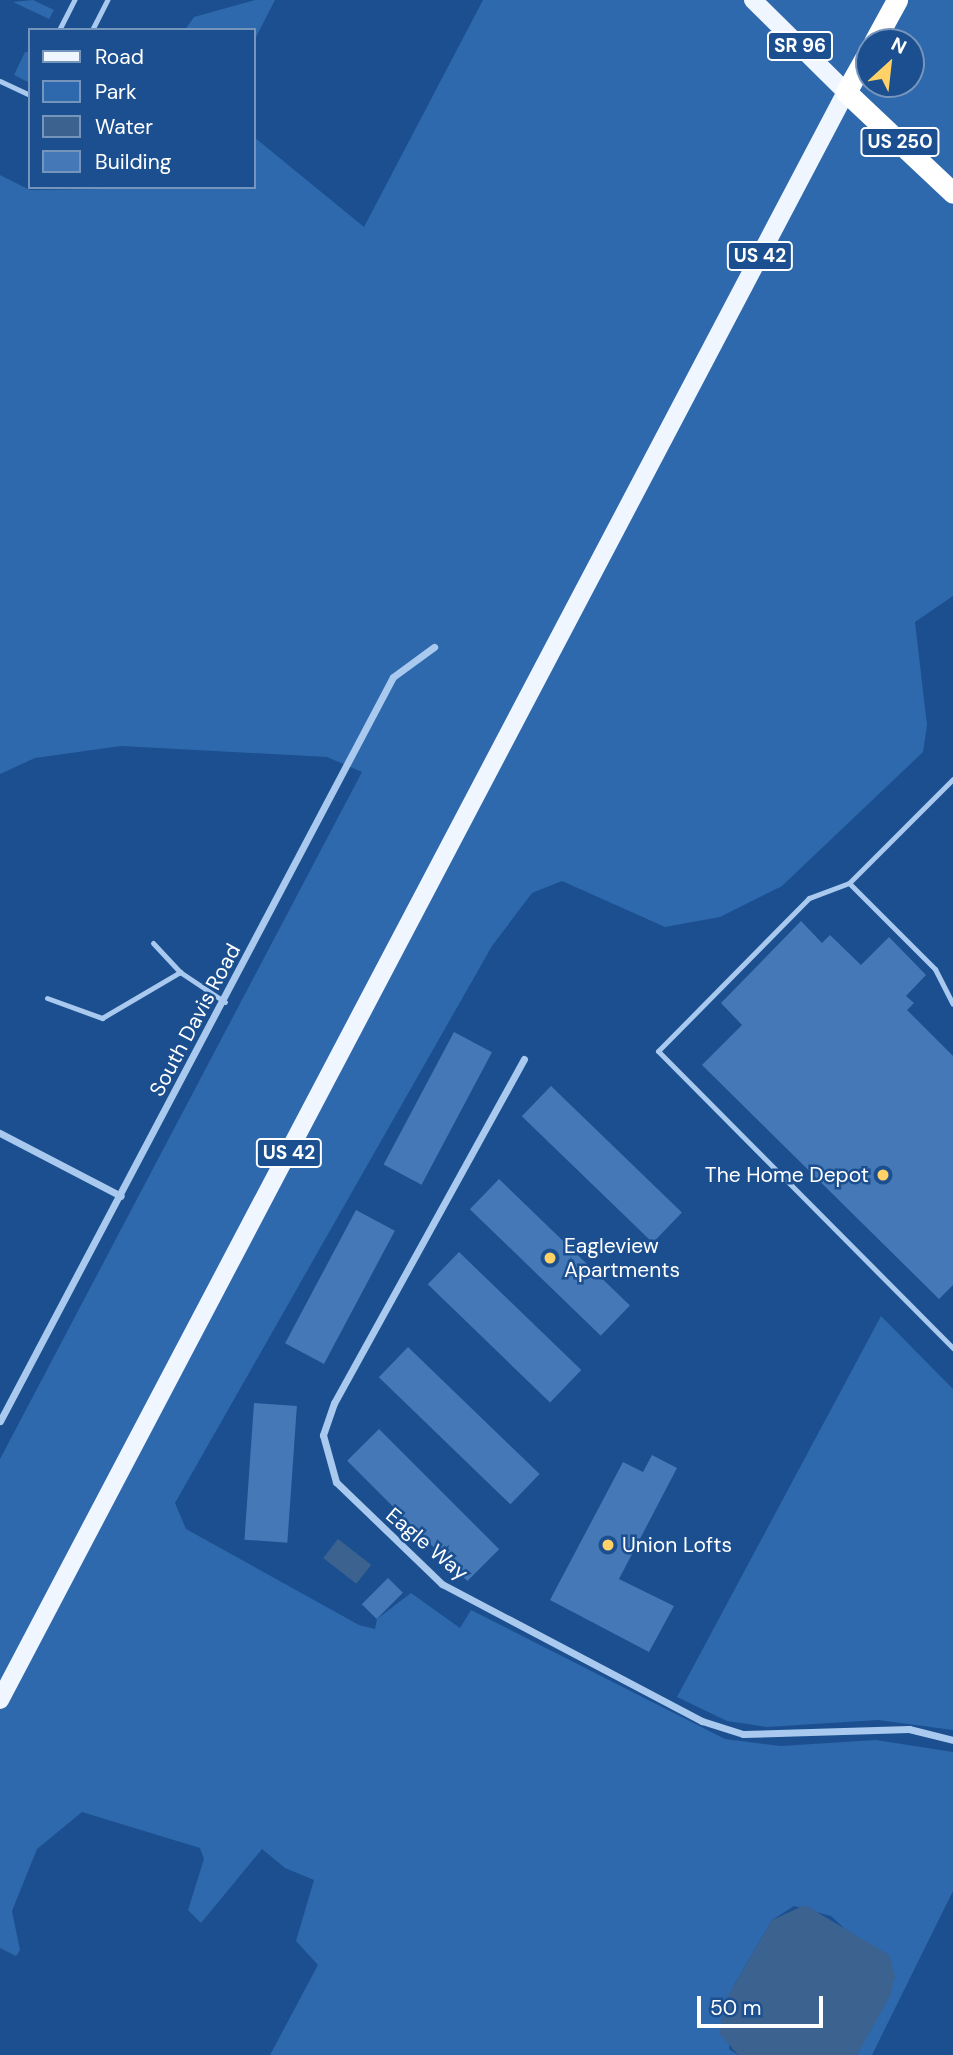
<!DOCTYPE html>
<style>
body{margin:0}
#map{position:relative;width:953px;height:2055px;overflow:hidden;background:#1b4f8f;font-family:"DM Sans",sans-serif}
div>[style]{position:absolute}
.green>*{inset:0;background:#2e69ad}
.water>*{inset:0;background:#3c6290;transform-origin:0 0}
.building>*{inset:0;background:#4478b7;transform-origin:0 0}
.lane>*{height:5px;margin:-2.5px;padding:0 2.5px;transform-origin:2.5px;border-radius:2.5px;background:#a9c9ee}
.street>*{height:7px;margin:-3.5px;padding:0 3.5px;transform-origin:3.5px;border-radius:3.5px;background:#a9c9ee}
.primary>*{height:18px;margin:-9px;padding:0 9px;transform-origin:9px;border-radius:9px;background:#f0f6ff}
.highway>*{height:21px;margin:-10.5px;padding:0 10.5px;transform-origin:10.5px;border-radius:10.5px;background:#fff}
.dots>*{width:19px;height:19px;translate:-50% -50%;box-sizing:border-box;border:4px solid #1b4f8f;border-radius:50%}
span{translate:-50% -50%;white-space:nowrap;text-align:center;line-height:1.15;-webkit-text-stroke:5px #1b4f8f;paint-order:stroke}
.shield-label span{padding:2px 5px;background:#1b4f8f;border:2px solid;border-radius:5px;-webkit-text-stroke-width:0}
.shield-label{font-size:19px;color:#fff;font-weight:700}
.street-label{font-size:21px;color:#fff}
.poi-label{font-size:21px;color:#fff}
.right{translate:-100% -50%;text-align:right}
.left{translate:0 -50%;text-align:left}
.legend{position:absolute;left:28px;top:28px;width:228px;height:161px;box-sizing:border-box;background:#1b4f8f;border:2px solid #7695bc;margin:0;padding:9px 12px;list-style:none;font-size:21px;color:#fff}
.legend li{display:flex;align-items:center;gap:14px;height:35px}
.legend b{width:35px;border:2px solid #7695bc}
.north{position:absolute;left:855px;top:28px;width:70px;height:70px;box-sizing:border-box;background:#1b4f8f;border:2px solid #7695bc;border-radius:50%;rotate:27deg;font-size:19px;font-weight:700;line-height:28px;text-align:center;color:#fff}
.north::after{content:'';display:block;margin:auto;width:24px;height:32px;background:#ffd166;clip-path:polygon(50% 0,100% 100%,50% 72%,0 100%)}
.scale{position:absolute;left:697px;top:1996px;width:126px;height:32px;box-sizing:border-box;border:4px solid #fff;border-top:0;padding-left:9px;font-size:21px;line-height:24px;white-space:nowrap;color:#fff;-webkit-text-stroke:5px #1b4f8f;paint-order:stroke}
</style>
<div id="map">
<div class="green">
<i style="clip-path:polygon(33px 0,54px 10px,49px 19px,13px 2px)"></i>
<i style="clip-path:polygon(255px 0,275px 0,254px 41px,254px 30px,185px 30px,194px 17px)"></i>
<i style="clip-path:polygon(483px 0,743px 0,840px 94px,0 1691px,0 1459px,362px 772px,327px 757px,121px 746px,35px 758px,0 774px,0 175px,30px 190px,254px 187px,254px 137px,364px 227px)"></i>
<i style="clip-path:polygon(760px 0,891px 0,844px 84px)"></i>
<i style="clip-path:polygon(902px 0,953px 0,953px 187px,852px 91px,869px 60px,869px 84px,911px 84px,911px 42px,879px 42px)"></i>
<i style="clip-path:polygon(25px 52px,30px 52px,30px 83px,14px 75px)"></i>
<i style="clip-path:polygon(848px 100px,953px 200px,953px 596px,915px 622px,927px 725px,923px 752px,782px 886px,720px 917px,665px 927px,562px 881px,532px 893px,492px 946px,175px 1503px,186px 1529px,359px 1625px,375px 1629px,377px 1619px,411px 1593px,460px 1628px,471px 1610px,725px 1739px,781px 1746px,876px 1740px,953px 1752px,953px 1891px,872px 2055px,857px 2055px,895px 1976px,831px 1916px,794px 1906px,772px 1920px,733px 1987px,729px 2049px,738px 2055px,270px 2055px,318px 1965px,296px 1941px,314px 1880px,285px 1868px,262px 1849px,201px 1923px,188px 1910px,204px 1859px,200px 1848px,82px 1812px,37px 1849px,12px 1911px,20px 1950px,16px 1956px,0 1948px,0 1708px)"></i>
<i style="clip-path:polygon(881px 1316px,953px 1389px,953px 1730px,878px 1720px,767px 1727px,727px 1721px,677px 1697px)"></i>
</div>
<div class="water">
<i style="left:338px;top:1539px;width:42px;height:24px;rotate:38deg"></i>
<i style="clip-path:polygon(805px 1905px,889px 1955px,895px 1976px,890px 1996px,857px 2055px,738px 2055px,719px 2033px,726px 1999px,772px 1920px)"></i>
</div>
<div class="building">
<i style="clip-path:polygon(801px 921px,822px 943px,830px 935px,861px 965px,889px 937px,926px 975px,906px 996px,914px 1003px,907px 1010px,953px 1056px,953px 1285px,939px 1299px,702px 1065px,742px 1025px,721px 1003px)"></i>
<i style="left:454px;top:1032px;width:43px;height:150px;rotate:28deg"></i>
<i style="left:551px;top:1086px;width:182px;height:42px;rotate:44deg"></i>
<i style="left:499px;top:1179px;width:182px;height:42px;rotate:44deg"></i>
<i style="left:356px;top:1210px;width:44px;height:151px;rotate:28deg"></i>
<i style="left:459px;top:1252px;width:170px;height:45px;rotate:44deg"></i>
<i style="left:408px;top:1347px;width:183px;height:42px;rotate:44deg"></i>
<i style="left:254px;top:1403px;width:43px;height:137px;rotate:4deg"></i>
<i style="left:379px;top:1429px;width:170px;height:45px;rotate:45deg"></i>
<i style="clip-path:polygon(652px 1455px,677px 1468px,619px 1579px,674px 1606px,649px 1652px,550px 1600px,623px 1462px,643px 1472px)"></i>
<i style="left:388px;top:1578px;width:21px;height:37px;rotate:45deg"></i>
</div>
<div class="lane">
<i style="left:59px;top:30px;width:34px;rotate:-63deg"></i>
<i style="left:92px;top:30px;width:34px;rotate:-63deg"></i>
<i style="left:0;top:81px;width:33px;rotate:25deg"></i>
<i style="left:953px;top:779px;width:147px;rotate:135deg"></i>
<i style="left:849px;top:883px;width:43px;rotate:159.4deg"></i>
<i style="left:809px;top:898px;width:215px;rotate:134.6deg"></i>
<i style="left:658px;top:1051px;width:419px;rotate:45.2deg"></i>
<i style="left:849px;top:883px;width:122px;rotate:45deg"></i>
<i style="left:935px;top:969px;width:39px;rotate:63deg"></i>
<i style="left:153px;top:943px;width:40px;rotate:47deg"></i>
<i style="left:180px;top:972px;width:54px;rotate:33.7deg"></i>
<i style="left:47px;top:998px;width:59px;rotate:20deg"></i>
<i style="left:102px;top:1018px;width:91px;rotate:-30.5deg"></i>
</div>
<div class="street">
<i style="left:524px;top:1059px;width:393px;rotate:118.9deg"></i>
<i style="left:334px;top:1403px;width:34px;rotate:109deg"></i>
<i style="left:323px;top:1435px;width:49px;rotate:74.5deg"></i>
<i style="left:336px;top:1482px;width:147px;rotate:43.9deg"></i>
<i style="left:442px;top:1584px;width:294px;rotate:27.8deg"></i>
<i style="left:702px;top:1721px;width:43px;rotate:17.6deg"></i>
<i style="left:743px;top:1734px;width:166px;rotate:-1.7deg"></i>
<i style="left:909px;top:1729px;width:45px;rotate:14deg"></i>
<i style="left:0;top:1133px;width:136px;rotate:27.5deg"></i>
<i style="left:0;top:1421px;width:841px;rotate:-62.16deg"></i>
<i style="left:393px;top:677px;width:51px;rotate:-36.2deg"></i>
</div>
<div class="primary">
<i style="left:0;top:1700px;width:1817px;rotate:-62.25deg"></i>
<i style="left:846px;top:92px;width:131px;rotate:-135.3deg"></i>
</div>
<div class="highway">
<i style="left:874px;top:42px;width:48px;rotate:-61.3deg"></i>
<i style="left:869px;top:51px;width:47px;rotate:119.3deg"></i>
<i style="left:846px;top:92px;width:147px;rotate:43.3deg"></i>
</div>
<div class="dots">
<i style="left:883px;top:1175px;background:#ffd166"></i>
<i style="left:550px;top:1258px;background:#ffd166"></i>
<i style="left:608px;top:1545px;background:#ffd166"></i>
</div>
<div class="shield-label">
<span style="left:800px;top:46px">SR 96</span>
<span style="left:900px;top:142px">US 250</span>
<span style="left:760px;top:256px">US 42</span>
<span style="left:289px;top:1153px">US 42</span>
</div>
<div class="street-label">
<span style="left:195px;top:1020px;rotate:-62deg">South Davis Road</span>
<span style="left:427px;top:1544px;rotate:40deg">Eagle Way</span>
</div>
<div class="poi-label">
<span class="right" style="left:869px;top:1175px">The Home Depot</span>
<span class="left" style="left:564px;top:1258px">Eagleview<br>Apartments</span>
<span class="left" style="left:622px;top:1545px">Union Lofts</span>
</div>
<ul class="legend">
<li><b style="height:9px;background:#f0f6ff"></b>Road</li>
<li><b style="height:19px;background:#2e69ad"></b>Park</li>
<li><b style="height:19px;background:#3c6290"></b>Water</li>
<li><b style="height:19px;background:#4478b7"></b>Building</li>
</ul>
<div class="north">N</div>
<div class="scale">50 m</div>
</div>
